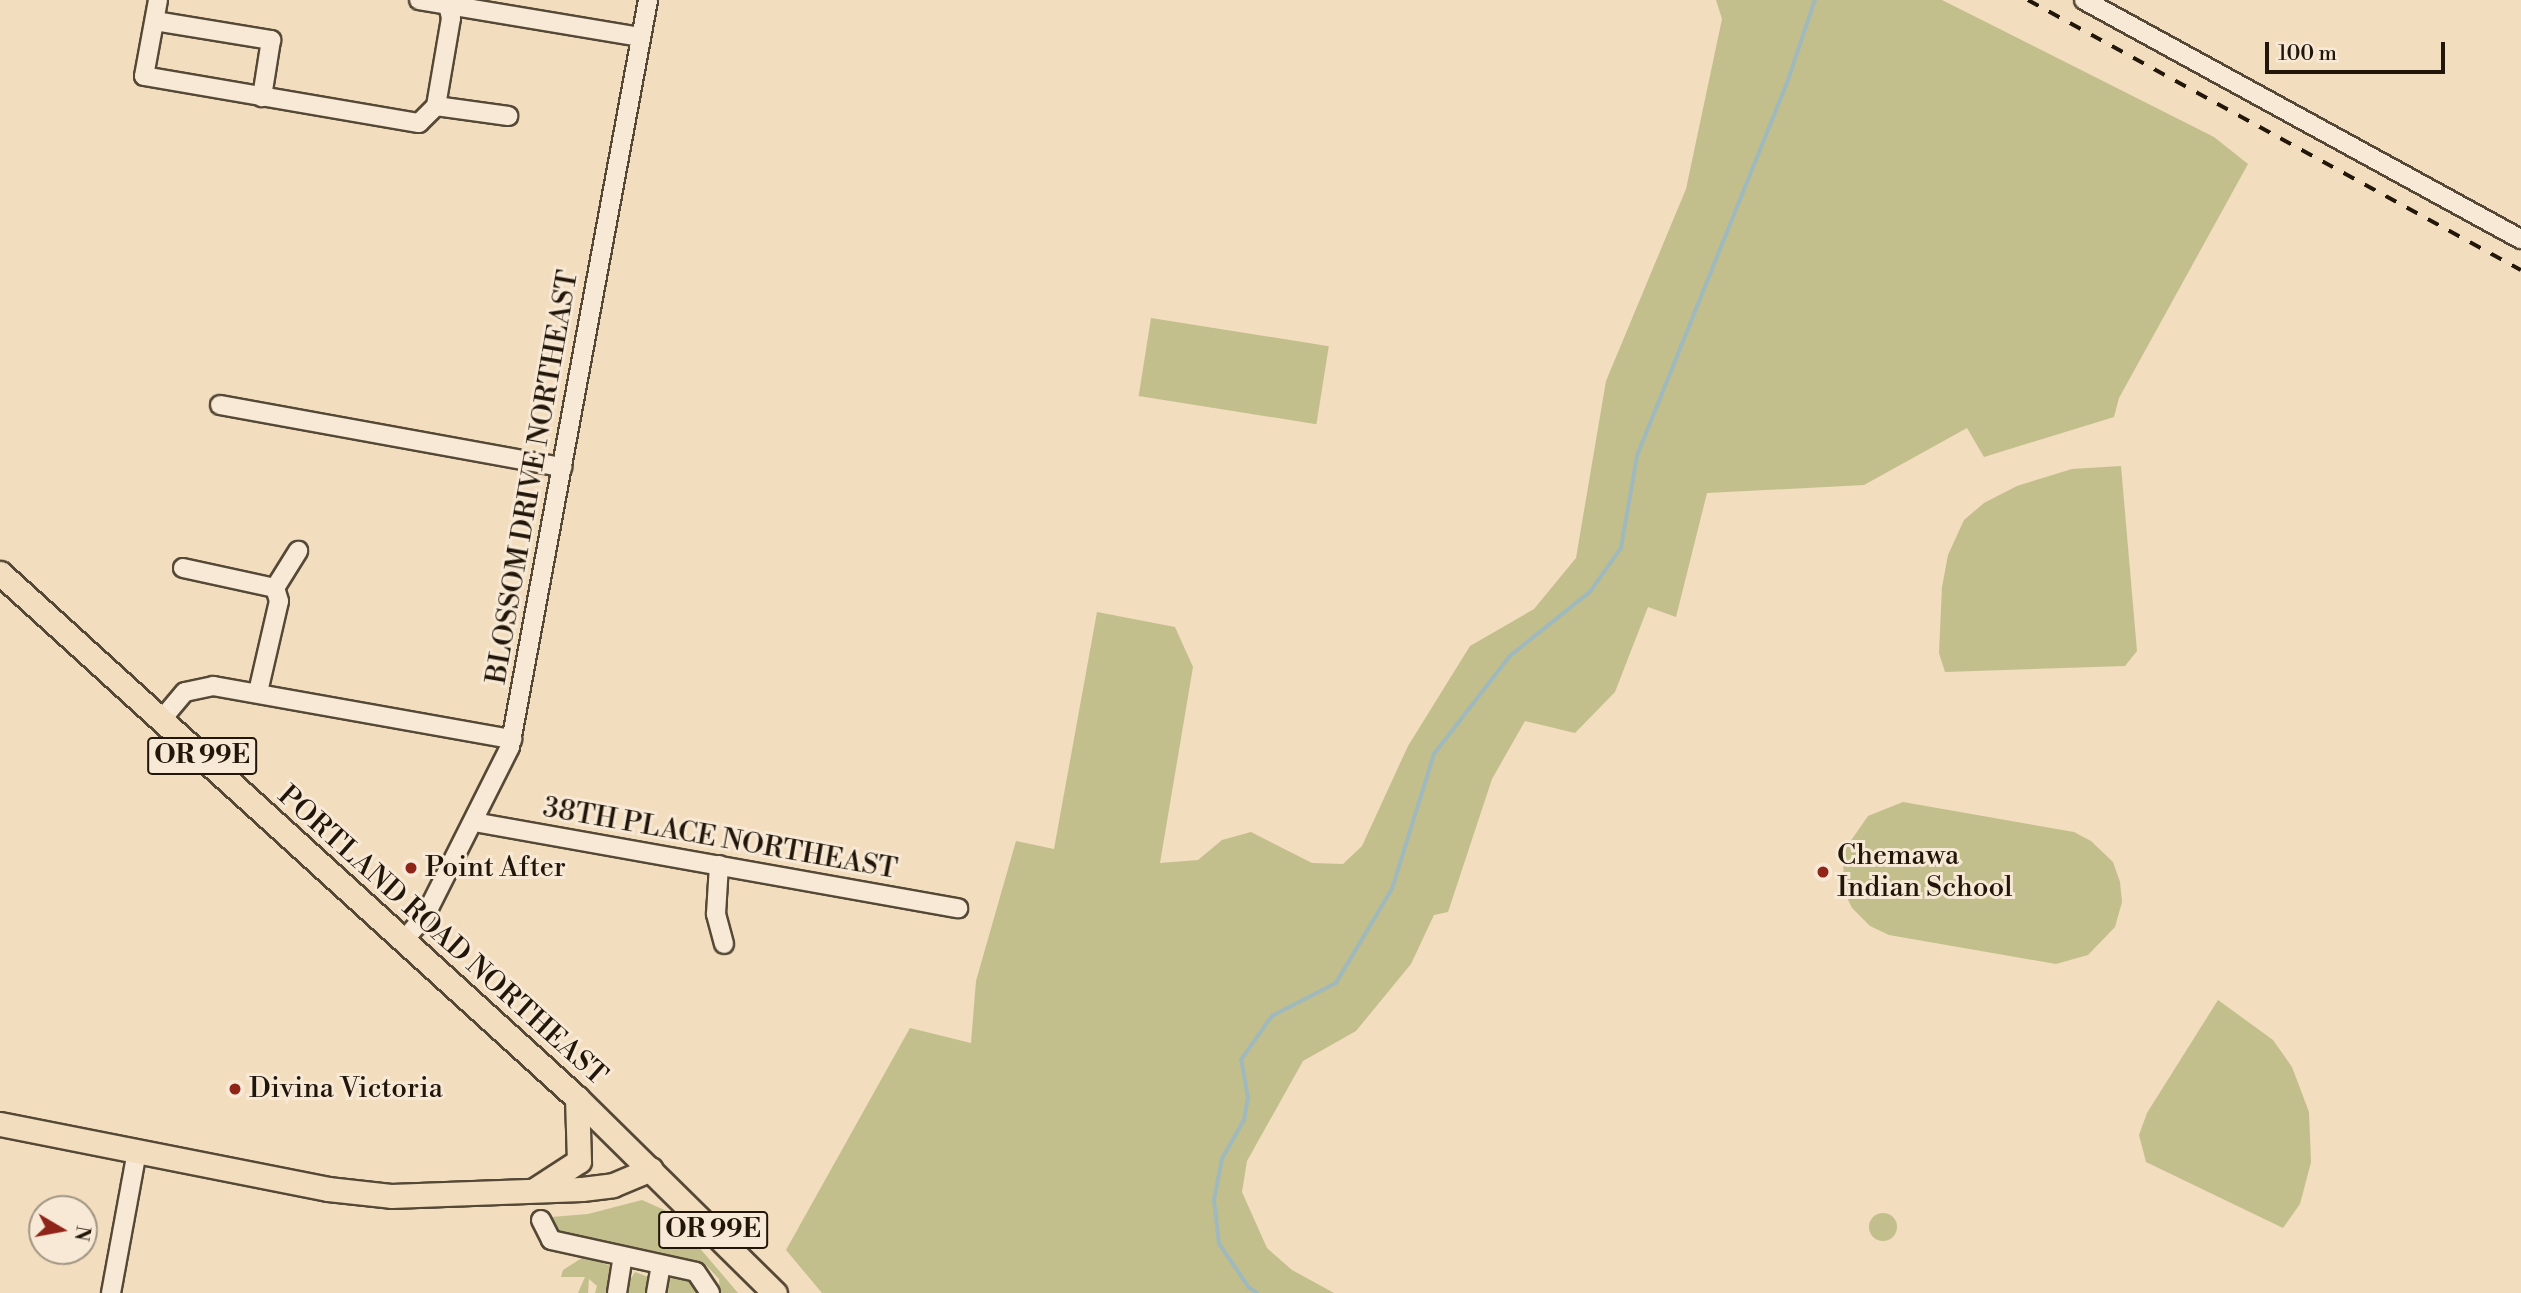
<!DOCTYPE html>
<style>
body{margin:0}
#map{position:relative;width:2521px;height:1293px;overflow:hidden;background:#f2ddbe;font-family:"Libre Bodoni",serif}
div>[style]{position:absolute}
.green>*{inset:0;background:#c2bf8c;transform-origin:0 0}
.round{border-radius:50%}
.stream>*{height:3.5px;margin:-1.75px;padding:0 1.75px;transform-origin:1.75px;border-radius:1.75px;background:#a0b9bc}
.roads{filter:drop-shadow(2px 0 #554836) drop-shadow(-2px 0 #554836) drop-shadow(0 2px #554836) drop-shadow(0 -2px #554836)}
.minor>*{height:18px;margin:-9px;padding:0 9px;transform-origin:9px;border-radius:9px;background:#f7e9d5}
.major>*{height:23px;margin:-11.5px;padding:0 11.5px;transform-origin:11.5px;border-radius:11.5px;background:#f2ddbe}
.rail>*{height:3.5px;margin-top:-1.75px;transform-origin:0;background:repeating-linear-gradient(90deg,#211609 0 12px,transparent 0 24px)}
.dots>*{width:19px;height:19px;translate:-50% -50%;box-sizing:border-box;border:4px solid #f7e9d5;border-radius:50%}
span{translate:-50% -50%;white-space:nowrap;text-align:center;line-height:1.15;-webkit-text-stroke:6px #f7e9d5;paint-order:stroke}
.shield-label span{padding:2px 5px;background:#f7e9d5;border:2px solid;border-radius:5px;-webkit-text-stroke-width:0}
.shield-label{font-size:26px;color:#211609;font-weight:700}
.street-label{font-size:28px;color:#211609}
.poi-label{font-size:28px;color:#211609}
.left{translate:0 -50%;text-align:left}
.north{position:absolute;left:28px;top:1195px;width:70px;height:70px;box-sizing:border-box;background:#f7e9d5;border:2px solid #a19583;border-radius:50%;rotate:100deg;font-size:19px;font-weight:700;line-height:28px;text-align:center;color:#211609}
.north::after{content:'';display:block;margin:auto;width:24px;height:32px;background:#8f2418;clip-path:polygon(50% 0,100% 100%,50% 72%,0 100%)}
.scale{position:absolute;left:2265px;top:42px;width:180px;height:32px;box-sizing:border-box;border:4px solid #211609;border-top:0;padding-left:9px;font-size:21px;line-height:24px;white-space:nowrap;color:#211609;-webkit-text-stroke:5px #f7e9d5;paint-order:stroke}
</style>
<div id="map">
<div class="green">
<i style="clip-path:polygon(1716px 0,1942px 0,2214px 137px,2248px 164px,2119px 398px,2114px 417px,1984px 457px,1967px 428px,1864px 485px,1707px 493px,1676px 617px,1648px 607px,1615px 692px,1575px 733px,1525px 721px,1492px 779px,1448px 912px,1434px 915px,1411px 964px,1356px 1031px,1303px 1061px,1247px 1161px,1242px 1192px,1267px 1248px,1292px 1270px,1334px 1293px,822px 1293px,786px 1250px,910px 1028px,971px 1043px,976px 981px,1016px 841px,1054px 849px,1097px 612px,1175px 627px,1193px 667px,1160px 863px,1198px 860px,1222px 840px,1251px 832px,1312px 863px,1343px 864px,1362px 846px,1408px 746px,1470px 646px,1534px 609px,1576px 558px,1606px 381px,1686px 189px,1722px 19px)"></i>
<i style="left:1151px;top:318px;width:180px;height:79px;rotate:9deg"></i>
<i style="clip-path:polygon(2121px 466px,2137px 651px,2125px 666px,1945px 672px,1939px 653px,1942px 587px,1948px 555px,1964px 520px,1984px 503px,2017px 486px,2072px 469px)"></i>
<i style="clip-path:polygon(1903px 802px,2074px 832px,2091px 841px,2113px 862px,2120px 882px,2122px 902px,2115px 927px,2088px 955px,2056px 964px,1889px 935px,1870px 926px,1852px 908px,1844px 891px,1843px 852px,1868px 816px)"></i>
<i style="clip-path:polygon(2218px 1000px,2273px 1040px,2292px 1067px,2309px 1112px,2311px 1162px,2300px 1204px,2283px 1228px,2146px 1162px,2139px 1135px,2147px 1113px)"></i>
<i style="clip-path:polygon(642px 1200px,669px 1212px,738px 1293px,720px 1293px,719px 1279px,706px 1265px,555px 1231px,551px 1217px,588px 1214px)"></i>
<i class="round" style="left:1869px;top:1213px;width:28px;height:28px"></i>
<i style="clip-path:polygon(585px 1256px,613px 1267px,615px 1293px,595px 1293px,597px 1286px,589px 1279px,588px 1293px,578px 1293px,585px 1277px,561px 1277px,563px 1270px)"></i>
<i style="clip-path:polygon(635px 1272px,651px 1278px,666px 1273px,694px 1278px,699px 1293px,622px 1293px)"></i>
</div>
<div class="stream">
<i style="left:1257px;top:1293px;width:9px;rotate:-148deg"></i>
<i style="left:1249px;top:1288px;width:53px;rotate:-124.3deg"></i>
<i style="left:1219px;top:1244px;width:44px;rotate:-96.5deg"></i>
<i style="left:1214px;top:1200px;width:42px;rotate:-79deg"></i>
<i style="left:1222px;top:1159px;width:45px;rotate:-60.6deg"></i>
<i style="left:1244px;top:1120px;width:22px;rotate:-80deg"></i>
<i style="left:1248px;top:1098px;width:39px;rotate:-100deg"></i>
<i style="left:1241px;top:1060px;width:54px;rotate:-54.8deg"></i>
<i style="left:1272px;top:1016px;width:72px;rotate:-27.3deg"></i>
<i style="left:1336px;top:983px;width:109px;rotate:-59.2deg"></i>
<i style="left:1392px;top:889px;width:141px;rotate:-72.7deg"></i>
<i style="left:1434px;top:754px;width:124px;rotate:-52.2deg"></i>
<i style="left:1510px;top:656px;width:102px;rotate:-38.7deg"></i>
<i style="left:1590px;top:592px;width:54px;rotate:-54.8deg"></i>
<i style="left:1621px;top:548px;width:93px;rotate:-80.1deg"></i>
<i style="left:1637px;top:456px;width:399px;rotate:-68.1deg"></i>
<i style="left:1786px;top:86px;width:91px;rotate:-71.4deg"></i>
</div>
<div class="roads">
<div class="minor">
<i style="left:158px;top:0;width:77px;rotate:100.4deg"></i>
<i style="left:144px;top:76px;width:279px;rotate:9.7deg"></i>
<i style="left:419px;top:123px;width:24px;rotate:-45deg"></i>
<i style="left:436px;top:106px;width:89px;rotate:-80.3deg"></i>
<i style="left:451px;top:18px;width:13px;rotate:-103deg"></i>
<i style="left:419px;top:0;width:225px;rotate:9.5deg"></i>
<i style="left:2084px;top:0;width:498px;rotate:28.7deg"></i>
<i style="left:155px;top:21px;width:118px;rotate:9.3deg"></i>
<i style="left:271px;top:40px;width:58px;rotate:99deg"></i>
<i style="left:436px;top:106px;width:73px;rotate:7.9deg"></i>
<i style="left:220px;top:405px;width:348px;rotate:10.3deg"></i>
<i style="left:183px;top:568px;width:94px;rotate:12.3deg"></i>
<i style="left:258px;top:692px;width:93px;rotate:-77deg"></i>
<i style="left:279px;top:601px;width:14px;rotate:-107deg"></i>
<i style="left:275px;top:588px;width:44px;rotate:-58.1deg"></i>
<i style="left:162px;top:719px;width:35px;rotate:-50deg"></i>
<i style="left:185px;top:692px;width:29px;rotate:-12deg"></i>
<i style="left:213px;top:686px;width:304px;rotate:10.1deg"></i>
<i style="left:474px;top:822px;width:492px;rotate:10.1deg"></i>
<i style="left:719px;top:865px;width:49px;rotate:93.5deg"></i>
<i style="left:716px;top:914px;width:31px;rotate:75deg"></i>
<i style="left:404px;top:940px;width:32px;rotate:-49deg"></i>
<i style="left:425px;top:916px;width:189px;rotate:-63.3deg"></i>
<i style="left:510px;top:747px;width:760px;rotate:-79.53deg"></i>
<i style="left:541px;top:1220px;width:22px;rotate:63deg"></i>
<i style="left:551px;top:1240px;width:148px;rotate:12.4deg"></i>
<i style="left:696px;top:1272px;width:25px;rotate:56deg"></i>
<i style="left:111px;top:1293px;width:143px;rotate:-79.6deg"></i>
<i style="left:617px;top:1293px;width:36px;rotate:-81deg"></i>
<i style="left:656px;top:1293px;width:28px;rotate:-80deg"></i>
</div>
<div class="major">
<i style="left:0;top:573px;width:780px;rotate:42.3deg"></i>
<i style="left:577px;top:1098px;width:278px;rotate:44.6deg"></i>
<i style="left:0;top:1124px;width:334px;rotate:11.2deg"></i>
<i style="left:328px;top:1189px;width:63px;rotate:6.3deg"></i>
<i style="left:391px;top:1196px;width:191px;rotate:-2.1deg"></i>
<i style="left:582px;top:1189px;width:31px;rotate:-7deg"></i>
<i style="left:613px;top:1185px;width:41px;rotate:-22.8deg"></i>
<i style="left:536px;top:1189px;width:51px;rotate:-33.1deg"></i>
<i style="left:579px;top:1161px;width:63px;rotate:-91.8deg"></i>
</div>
</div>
<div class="rail">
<i style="left:2028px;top:0;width:562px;rotate:28.71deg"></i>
</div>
<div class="dots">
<i style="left:411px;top:868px;background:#8f2418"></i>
<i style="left:1823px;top:872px;background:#8f2418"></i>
<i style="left:235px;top:1089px;background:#8f2418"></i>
</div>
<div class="shield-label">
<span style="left:202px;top:756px">OR 99E</span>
<span style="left:713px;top:1230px">OR 99E</span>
</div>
<div class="street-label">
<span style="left:533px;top:477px;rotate:-80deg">BLOSSOM DRIVE NORTHEAST</span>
<span style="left:720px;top:839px;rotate:10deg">38TH PLACE NORTHEAST</span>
<span style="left:442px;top:936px;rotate:42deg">PORTLAND ROAD NORTHEAST</span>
</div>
<div class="poi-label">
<span class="left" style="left:1837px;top:872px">Chemawa<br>Indian School</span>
<span class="left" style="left:425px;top:868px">Point After</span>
<span class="left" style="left:249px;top:1089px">Divina Victoria</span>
</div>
<div class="north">N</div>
<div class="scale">100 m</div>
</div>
